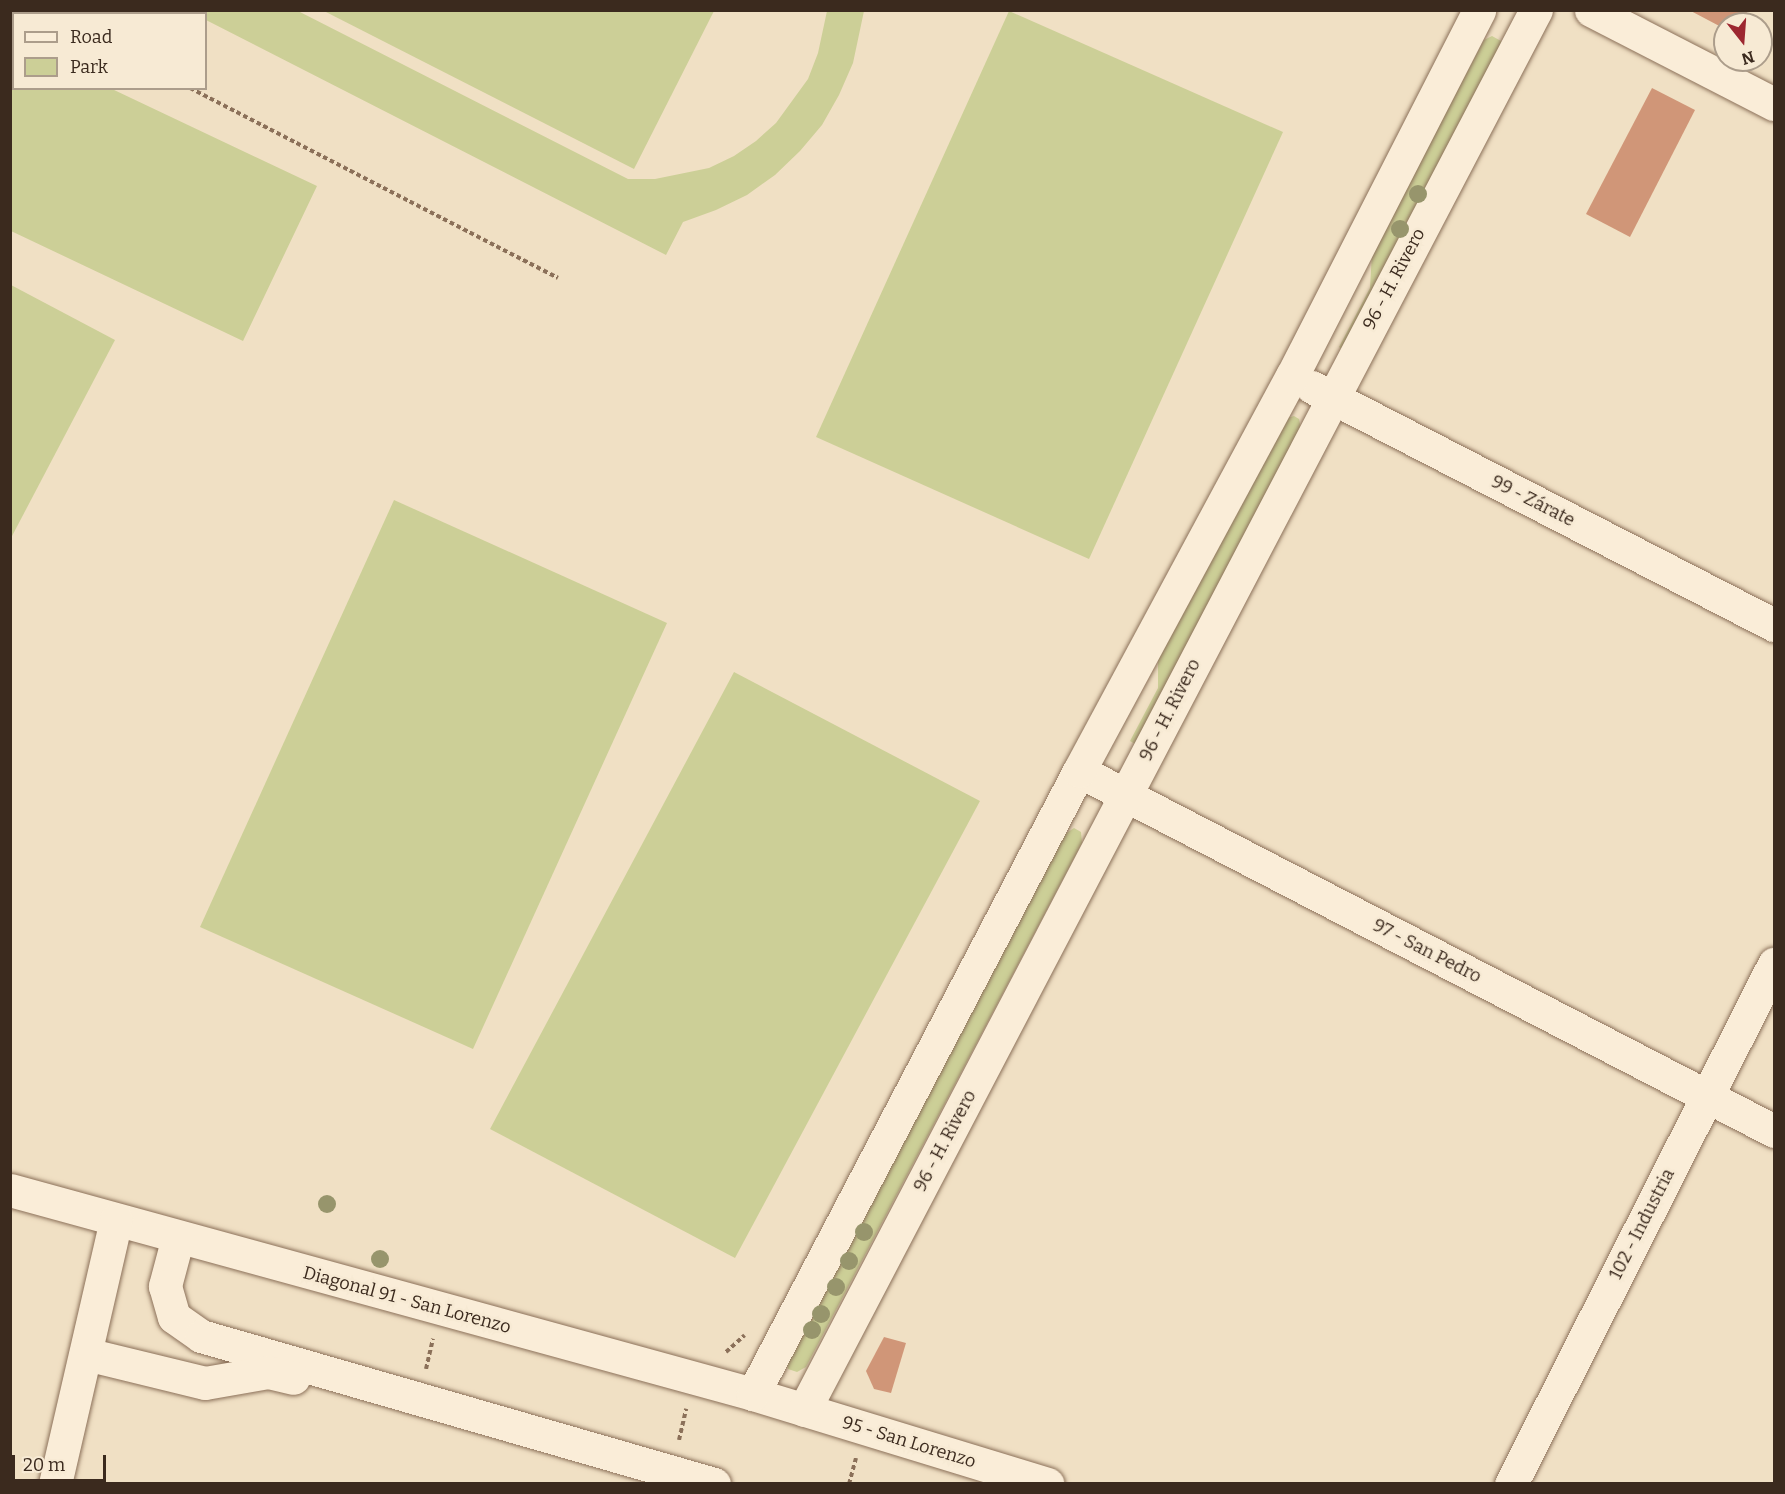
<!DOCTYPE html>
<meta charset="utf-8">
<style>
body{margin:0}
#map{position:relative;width:1785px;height:1494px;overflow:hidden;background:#f0e0c4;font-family:Bitter,serif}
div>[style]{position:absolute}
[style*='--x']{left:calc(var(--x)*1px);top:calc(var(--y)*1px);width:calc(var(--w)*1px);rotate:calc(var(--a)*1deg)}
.green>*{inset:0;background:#cccf97}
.building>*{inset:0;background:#d09678}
.path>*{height:4px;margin-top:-2px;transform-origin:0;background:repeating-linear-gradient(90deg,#8b7059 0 4.5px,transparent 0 7.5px)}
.roads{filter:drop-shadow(0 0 2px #8b7059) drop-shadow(0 0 2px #8b7059)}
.minor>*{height:33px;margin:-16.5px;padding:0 16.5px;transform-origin:16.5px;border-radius:16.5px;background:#faedd8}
.trees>*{width:18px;height:18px;margin:-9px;border-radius:50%;background:#97956c}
span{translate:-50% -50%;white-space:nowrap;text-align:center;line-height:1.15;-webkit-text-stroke:5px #f7ead4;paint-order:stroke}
.street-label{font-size:18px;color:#3b2a1e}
.frame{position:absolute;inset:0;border:12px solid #3b2a1e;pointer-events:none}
.legend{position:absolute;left:12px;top:12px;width:195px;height:78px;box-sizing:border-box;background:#f7ead4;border:2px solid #ac9d8b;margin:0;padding:8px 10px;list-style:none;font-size:18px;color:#3b2a1e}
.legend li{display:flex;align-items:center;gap:12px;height:30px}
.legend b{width:30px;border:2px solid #ac9d8b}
.north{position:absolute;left:1713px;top:12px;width:60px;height:60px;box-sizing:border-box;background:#f7ead4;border:2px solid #ac9d8b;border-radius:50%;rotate:163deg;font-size:16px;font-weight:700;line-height:24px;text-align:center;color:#3b2a1e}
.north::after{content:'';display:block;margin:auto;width:21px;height:27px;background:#9d2730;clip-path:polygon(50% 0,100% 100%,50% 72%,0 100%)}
.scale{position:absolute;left:12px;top:1455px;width:94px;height:27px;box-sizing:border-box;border:3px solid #3b2a1e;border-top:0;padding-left:8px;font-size:18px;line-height:21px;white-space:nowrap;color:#3b2a1e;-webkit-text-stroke:4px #f7ead4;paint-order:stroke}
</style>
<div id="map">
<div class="green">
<i style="clip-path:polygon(186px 11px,298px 11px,628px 179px,655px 179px,709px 168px,734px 156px,756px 141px,776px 123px,808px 79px,818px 53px,827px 11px,864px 11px,853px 63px,839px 95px,822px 125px,800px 151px,775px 175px,747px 195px,716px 210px,683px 222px,666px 255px,206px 20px,206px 14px)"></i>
<i style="clip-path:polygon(324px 11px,714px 11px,634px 169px)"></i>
<i style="clip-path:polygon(1009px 11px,1283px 132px,1089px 559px,816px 437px)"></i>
<i style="clip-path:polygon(1492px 36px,1501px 41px,1502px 49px,1343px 350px,1339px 347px,1370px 288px,1372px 253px,1484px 40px)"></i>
<i style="clip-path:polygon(11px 40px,13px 42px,14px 88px,112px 89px,317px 186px,243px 341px,11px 231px)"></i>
<i style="clip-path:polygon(11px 285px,115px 340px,11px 538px)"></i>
<i style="clip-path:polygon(1294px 416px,1299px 419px,1301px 429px,1135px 744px,1130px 741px,1158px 688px,1158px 658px,1284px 419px)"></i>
<i style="clip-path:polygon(394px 500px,667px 623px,473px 1049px,200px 927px)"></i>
<i style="clip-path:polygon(734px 672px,980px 801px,735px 1258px,490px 1129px)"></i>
<i style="clip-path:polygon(1074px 828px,1081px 832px,1082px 843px,806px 1367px,797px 1372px,788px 1369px,786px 1361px,1065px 834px)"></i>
</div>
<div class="building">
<i style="clip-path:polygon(1689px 10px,1748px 10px,1741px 24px,1725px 24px,1725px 29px)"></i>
<i style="clip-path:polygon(1652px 88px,1695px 110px,1630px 237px,1586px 214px)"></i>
<i style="clip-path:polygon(884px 1337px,906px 1343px,891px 1393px,874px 1389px,866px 1371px)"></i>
</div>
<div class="path">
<i style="--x:73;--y:10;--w:5;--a:53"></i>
<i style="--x:190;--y:88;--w:414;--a:27.3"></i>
<i style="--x:726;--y:1352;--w:25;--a:-42"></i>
<i style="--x:426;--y:1369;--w:31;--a:-77"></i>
<i style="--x:679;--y:1440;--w:32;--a:-77"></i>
<i style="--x:849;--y:1484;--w:27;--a:-75"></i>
</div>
<div class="roads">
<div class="minor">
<i style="--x:1591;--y:10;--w:206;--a:27.2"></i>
<i style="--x:1312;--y:387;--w:520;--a:27.26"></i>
<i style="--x:1079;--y:771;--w:783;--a:27.38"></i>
<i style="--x:10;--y:1190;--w:770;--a:15.35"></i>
<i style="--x:753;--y:1394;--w:308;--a:17"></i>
<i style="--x:178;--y:1237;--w:51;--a:104.9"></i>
<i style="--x:165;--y:1286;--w:32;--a:74"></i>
<i style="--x:174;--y:1317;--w:33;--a:35"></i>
<i style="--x:201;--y:1336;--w:534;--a:16.09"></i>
<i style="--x:86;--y:1354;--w:122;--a:13.7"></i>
<i style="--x:205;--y:1383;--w:64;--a:-9.9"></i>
<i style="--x:268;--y:1372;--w:26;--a:13"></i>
<i style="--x:753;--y:1394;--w:703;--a:-62.38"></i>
<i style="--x:1079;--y:771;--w:449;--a:-61.7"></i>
<i style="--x:1292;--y:376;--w:411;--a:-62.9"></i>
<i style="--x:804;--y:1410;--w:1580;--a:-62.4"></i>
<i style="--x:55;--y:1484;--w:271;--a:-77"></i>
<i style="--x:1511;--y:1484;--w:583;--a:-63.17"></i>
</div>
</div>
<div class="trees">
<i style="left:1418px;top:194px"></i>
<i style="left:1400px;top:229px"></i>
<i style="left:327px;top:1204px"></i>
<i style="left:864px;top:1232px"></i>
<i style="left:380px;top:1259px"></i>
<i style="left:849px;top:1261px"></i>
<i style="left:836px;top:1287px"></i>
<i style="left:821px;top:1314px"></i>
<i style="left:812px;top:1330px"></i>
</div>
<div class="street-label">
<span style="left:1394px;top:279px;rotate:-62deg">96 - H. Rivero</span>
<span style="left:1533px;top:501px;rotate:27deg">99 - Zárate</span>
<span style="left:1170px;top:710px;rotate:-63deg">96 - H. Rivero</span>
<span style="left:1427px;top:951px;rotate:27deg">97 - San Pedro</span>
<span style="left:945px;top:1141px;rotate:-62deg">96 - H. Rivero</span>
<span style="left:1642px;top:1224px;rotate:-63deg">102 - Industria</span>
<span style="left:407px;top:1300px;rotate:15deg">Diagonal 91 - San Lorenzo</span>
<span style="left:909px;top:1442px;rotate:17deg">95 - San Lorenzo</span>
</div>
<div class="frame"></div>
<ul class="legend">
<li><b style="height:8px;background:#faedd8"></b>Road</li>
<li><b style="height:16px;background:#cccf97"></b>Park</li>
</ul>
<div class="north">N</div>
<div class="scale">20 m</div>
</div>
